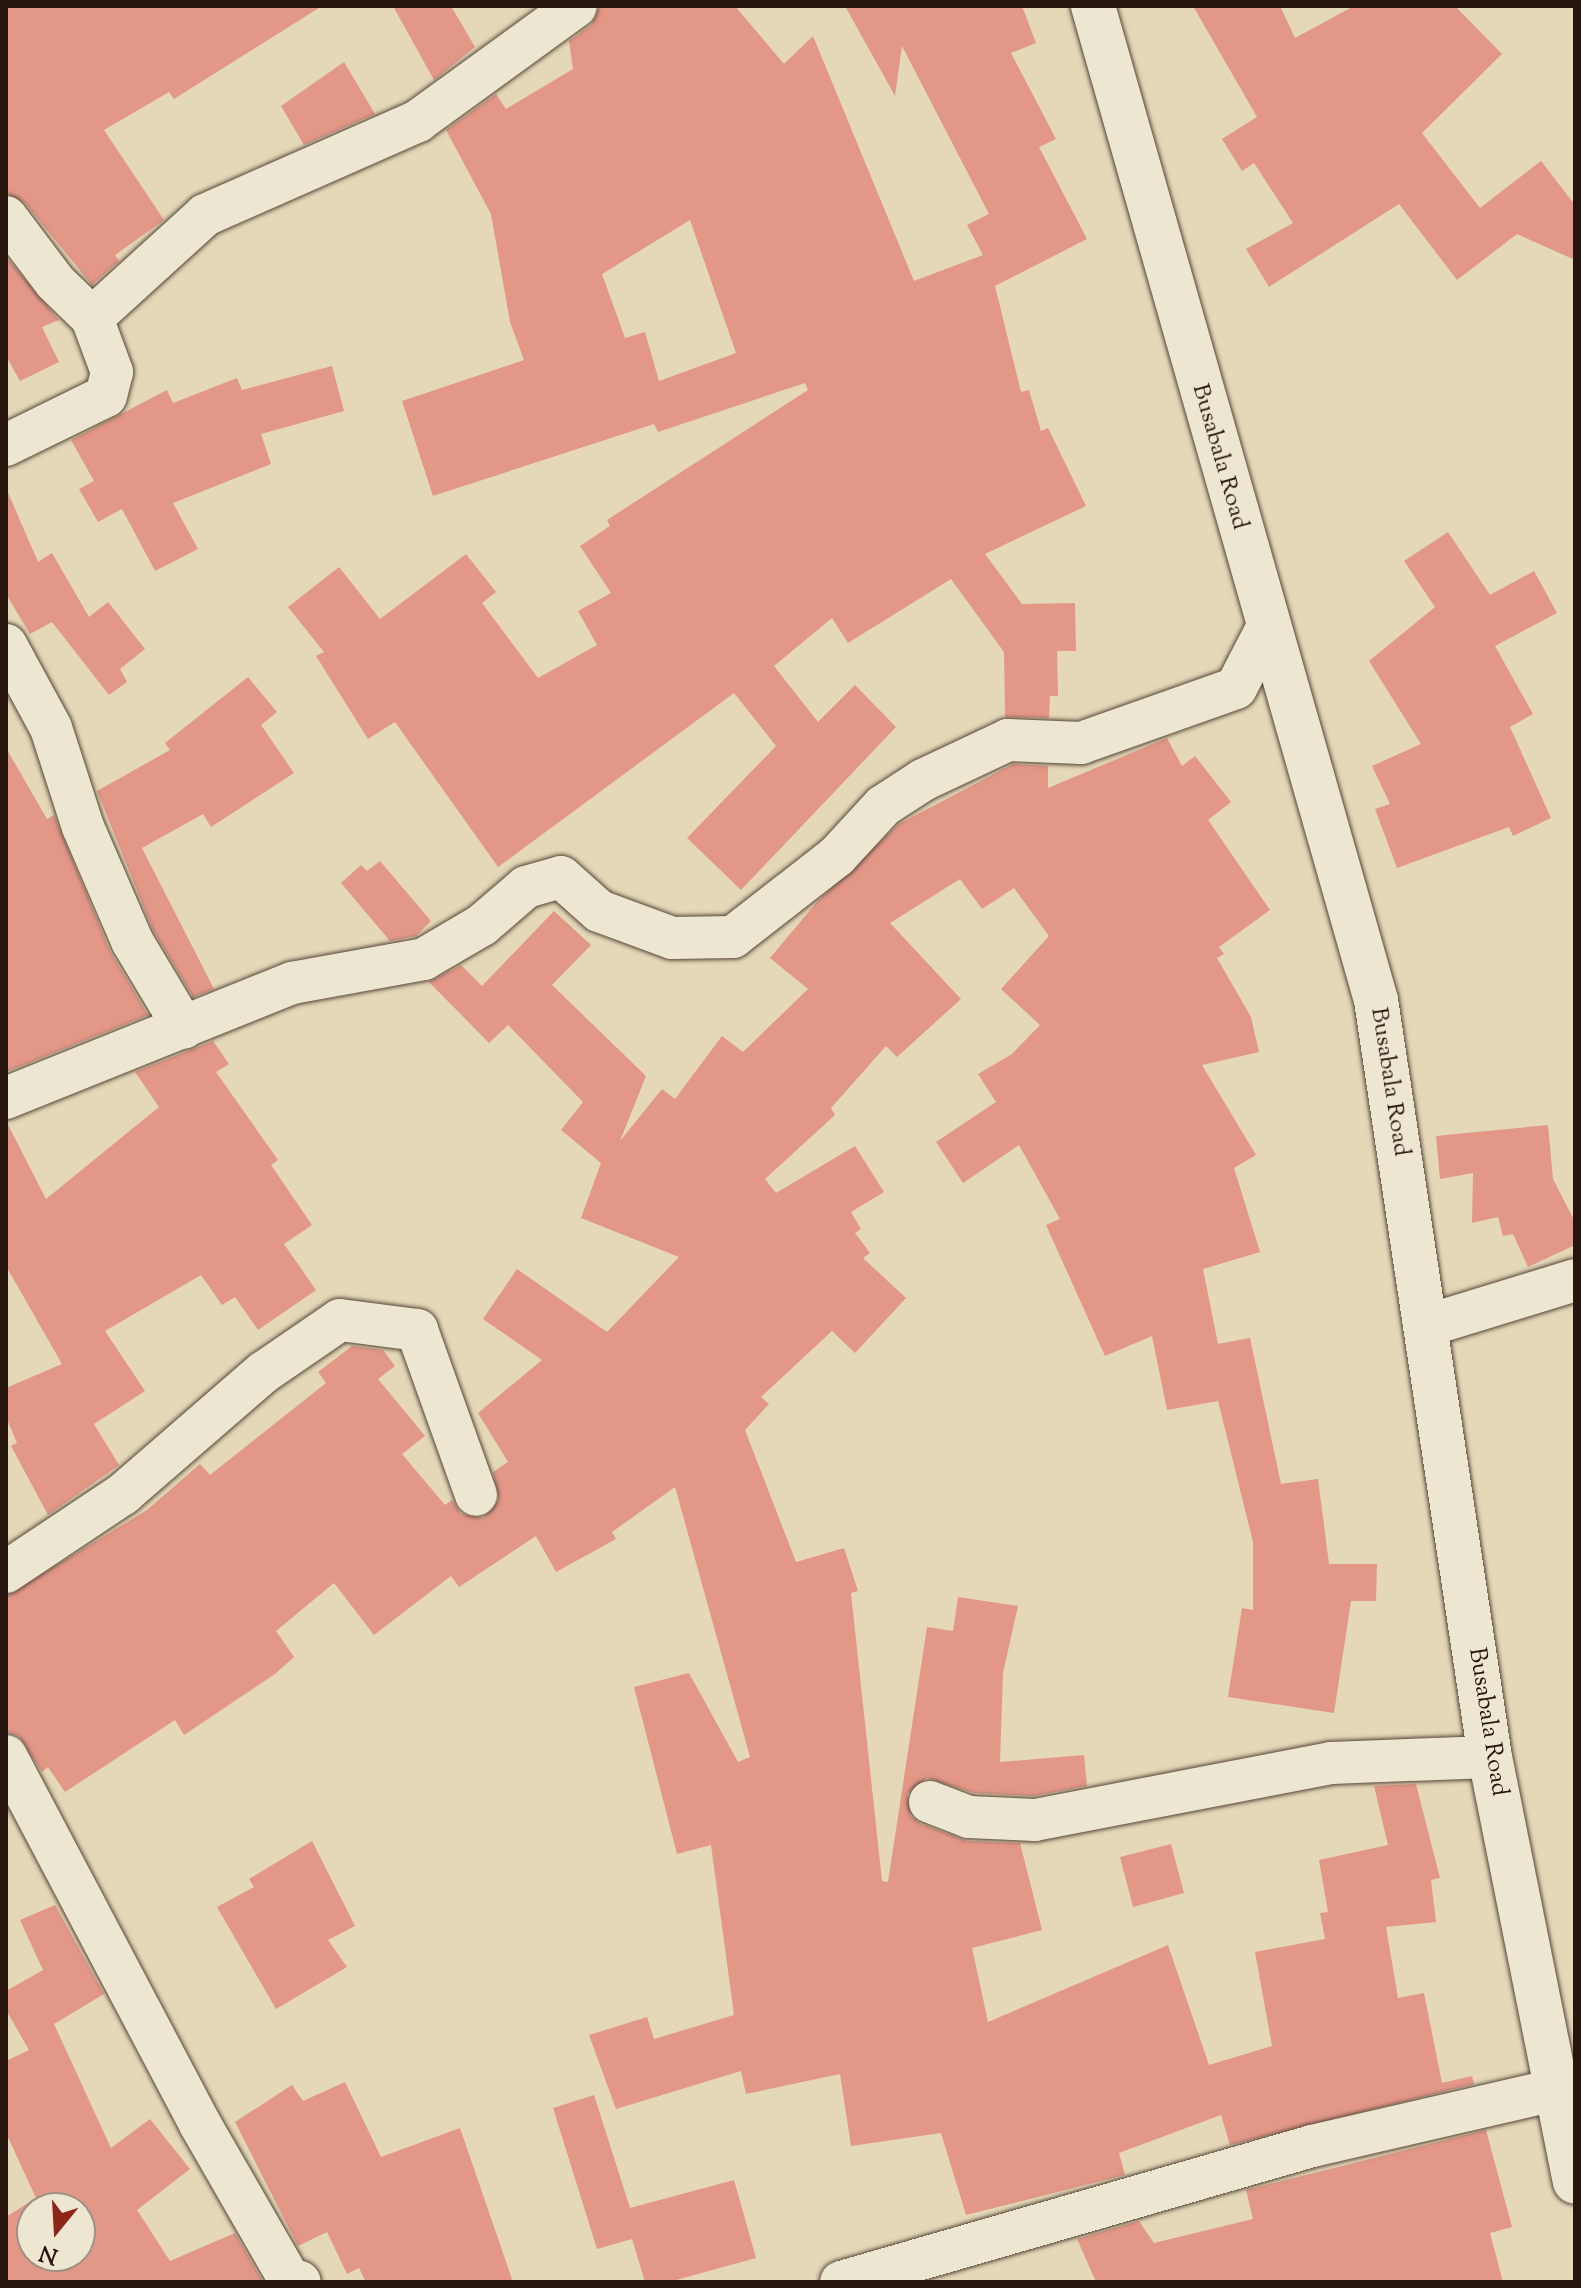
<!DOCTYPE html>
<style>
body{margin:0}
#map{position:relative;width:1581px;height:2288px;overflow:hidden;background:#e4d8b8;font-family:"Sorts Mill Goudy",serif}
div>[style]{position:absolute}
[style*='--x']{left:calc(var(--x)*1px);top:calc(var(--y)*1px);width:calc(var(--w)*1px);rotate:calc(var(--a)*1deg)}
.building>*{inset:0;background:#e39787}
.roads{filter:drop-shadow(0 0 2px #564538) drop-shadow(0 0 2px #564538)}
.street>*{height:42px;margin:-21px;padding:0 21px;transform-origin:21px;border-radius:21px;background:#ede6d1}
.secondary>*{height:44px;margin:-22px;padding:0 22px;transform-origin:22px;border-radius:22px;background:#ede6d1}
span{translate:-50% -50%;white-space:nowrap;text-align:center;line-height:1.15;-webkit-text-stroke:8px #ede6d1;paint-order:stroke}
.street-label{font-size:24px;color:#26140d}
.frame{position:absolute;inset:0;border:8px solid #26140d;pointer-events:none}
.north{position:absolute;left:16px;top:2192px;width:80px;height:80px;box-sizing:border-box;background:#ede6d1;border:2px solid #9d9283;border-radius:50%;rotate:198deg;font-size:22px;font-weight:700;line-height:32px;text-align:center;color:#26140d}
.north::after{content:'';display:block;margin:auto;width:28px;height:36px;background:#8f2418;clip-path:polygon(50% 0,100% 100%,50% 72%,0 100%)}
</style>
<div id="map">
<div class="building">
<i style="clip-path:polygon(6px 6px,322px 6px,174px 99px,169px 92px,104px 130px,164px 220px,115px 255px,119px 261px,92px 285px,25px 203px,6px 193px)"></i>
<i style="clip-path:polygon(393px 6px,451px 6px,475px 47px,434px 80px)"></i>
<i style="clip-path:polygon(evenodd,600px 6px,735px 6px,784px 64px,813px 36px,914px 281px,983px 255px,967px 225px,989px 214px,902px 46px,895px 96px,845px 6px,1022px 6px,1036px 43px,1011px 53px,1056px 139px,1039px 147px,1087px 239px,995px 286px,1021px 392px,1029px 390px,1041px 431px,1048px 428px,1086px 506px,985px 554px,1022px 604px,1075px 603px,1076px 651px,1057px 651px,1058px 696px,1050px 696px,1049px 718px,1005px 717px,1004px 652px,951px 579px,848px 643px,832px 618px,774px 666px,818px 722px,855px 685px,896px 727px,741px 890px,687px 838px,776px 746px,734px 693px,498px 867px,395px 722px,368px 739px,316px 656px,324px 652px,288px 607px,339px 567px,380px 619px,466px 554px,496px 592px,482px 603px,538px 678px,597px 645px,578px 611px,611px 593px,580px 546px,610px 526px,607px 520px,808px 390px,805px 383px,658px 432px,654px 424px,433px 496px,402px 401px,524px 360px,510px 322px,491px 214px,446px 130px,496px 94px,506px 109px,573px 69px,569px 41px,591px 25px,600px 6px,690px 220px,736px 353px,659px 381px,645px 332px,625px 338px,602px 274px,690px 220px)"></i>
<i style="clip-path:polygon(1193px 6px,1280px 6px,1295px 38px,1354px 6px,1455px 6px,1502px 54px,1422px 133px,1480px 208px,1541px 161px,1575px 205px,1575px 260px,1517px 234px,1457px 280px,1399px 204px,1269px 287px,1246px 249px,1293px 223px,1254px 163px,1242px 171px,1222px 139px,1257px 117px)"></i>
<i style="clip-path:polygon(344px 62px,375px 114px,304px 145px,281px 106px)"></i>
<i style="clip-path:polygon(6px 257px,59px 320px,42px 327px,59px 362px,20px 381px,6px 356px)"></i>
<i style="clip-path:polygon(332px 366px,344px 411px,261px 434px,271px 464px,173px 503px,198px 549px,155px 571px,122px 509px,98px 522px,79px 489px,94px 481px,71px 440px,167px 390px,173px 403px,237px 378px,242px 390px)"></i>
<i style="clip-path:polygon(6px 488px,38px 562px,52px 553px,89px 617px,108px 602px,145px 649px,120px 669px,127px 682px,109px 695px,52px 622px,30px 634px,6px 594px)"></i>
<i style="clip-path:polygon(1448px 532px,1490px 595px,1534px 571px,1557px 613px,1495px 646px,1533px 714px,1510px 727px,1551px 818px,1513px 836px,1509px 827px,1397px 868px,1375px 809px,1390px 804px,1372px 766px,1421px 744px,1369px 661px,1435px 607px,1404px 561px)"></i>
<i style="clip-path:polygon(248px 677px,277px 712px,261px 725px,294px 773px,211px 827px,203px 814px,142px 848px,214px 989px,193px 997px,153px 930px,97px 791px,170px 750px,165px 743px)"></i>
<i style="clip-path:polygon(1167px 738px,1182px 766px,1195px 756px,1231px 802px,1208px 820px,1270px 910px,1219px 947px,1224px 954px,1217px 958px,1251px 1017px,1259px 1052px,1202px 1065px,1256px 1155px,1234px 1168px,1260px 1252px,1203px 1269px,1218px 1344px,1250px 1338px,1281px 1484px,1318px 1479px,1329px 1564px,1377px 1564px,1376px 1601px,1351px 1601px,1334px 1713px,1228px 1697px,1242px 1608px,1253px 1610px,1253px 1542px,1218px 1401px,1167px 1410px,1152px 1336px,1105px 1356px,1046px 1225px,1060px 1219px,1019px 1145px,963px 1183px,936px 1142px,996px 1102px,978px 1074px,1012px 1054px,1040px 1025px,1001px 989px,1049px 936px,1014px 888px,982px 909px,960px 879px,890px 923px,961px 999px,897px 1057px,886px 1046px,831px 1108px,835px 1115px,765px 1179px,776px 1193px,855px 1146px,884px 1192px,851px 1212px,861px 1229px,855px 1233px,870px 1253px,863px 1258px,906px 1298px,855px 1353px,832px 1331px,761px 1397px,769px 1404px,745px 1430px,796px 1562px,844px 1548px,858px 1591px,851px 1593px,882px 1881px,888px 1882px,927px 1627px,953px 1631px,958px 1597px,1018px 1606px,1003px 1673px,1000px 1762px,1084px 1755px,1087px 1786px,1033px 1796px,974px 1793px,927px 1778px,907px 1794px,911px 1816px,921px 1824px,967px 1841px,1020px 1843px,1042px 1930px,972px 1948px,988px 2022px,1168px 1945px,1209px 2065px,1272px 2046px,1255px 1952px,1325px 1939px,1320px 1913px,1328px 1912px,1319px 1860px,1388px 1845px,1374px 1786px,1416px 1784px,1440px 1878px,1431px 1880px,1436px 1922px,1386px 1927px,1398px 1998px,1424px 1993px,1442px 2083px,1472px 2076px,1474px 2084px,1230px 2145px,1221px 2115px,1119px 2153px,1125px 2175px,966px 2215px,941px 2133px,851px 2146px,840px 2074px,746px 2094px,741px 2071px,616px 2109px,589px 2035px,647px 2017px,654px 2039px,734px 2015px,711px 1845px,677px 1854px,634px 1687px,689px 1673px,738px 1762px,750px 1757px,675px 1487px,612px 1532px,616px 1539px,556px 1572px,536px 1536px,459px 1587px,451px 1576px,374px 1635px,334px 1583px,276px 1631px,294px 1657px,275px 1674px,184px 1735px,175px 1720px,65px 1792px,48px 1767px,42px 1772px,19px 1736px,6px 1732px,6px 1596px,147px 1510px,200px 1464px,210px 1475px,326px 1383px,318px 1372px,352px 1346px,383px 1350px,395px 1366px,378px 1379px,425px 1436px,402px 1454px,445px 1505px,452px 1500px,461px 1514px,483px 1518px,499px 1500px,493px 1472px,508px 1462px,478px 1413px,542px 1360px,483px 1319px,517px 1269px,607px 1332px,679px 1257px,581px 1218px,601px 1163px,561px 1130px,583px 1102px,508px 1025px,489px 1043px,429px 982px,461px 965px,482px 986px,554px 911px,591px 945px,552px 985px,646px 1076px,620px 1141px,662px 1089px,675px 1099px,722px 1036px,743px 1052px,808px 989px,770px 958px,816px 903px,899px 824px,1013px 764px,1048px 766px,1048px 788px)"></i>
<i style="clip-path:polygon(6px 748px,47px 819px,54px 815px,110px 951px,148px 1015px,6px 1072px)"></i>
<i style="clip-path:polygon(380px 861px,431px 921px,416px 936px,390px 941px,341px 883px,361px 865px,367px 871px)"></i>
<i style="clip-path:polygon(213px 1041px,229px 1064px,216px 1072px,278px 1160px,271px 1165px,312px 1225px,284px 1244px,316px 1290px,258px 1330px,235px 1297px,222px 1305px,201px 1275px,105px 1331px,145px 1391px,94px 1424px,119px 1465px,48px 1515px,11px 1446px,17px 1443px,6px 1417px,6px 1388px,62px 1364px,6px 1266px,6px 1121px,46px 1199px,159px 1107px,135px 1072px)"></i>
<i style="clip-path:polygon(1548px 1125px,1553px 1179px,1575px 1222px,1575px 1245px,1528px 1267px,1513px 1234px,1503px 1236px,1498px 1217px,1472px 1223px,1473px 1173px,1440px 1179px,1436px 1136px)"></i>
<i style="clip-path:polygon(312px 1841px,355px 1926px,328px 1940px,347px 1967px,276px 2009px,217px 1907px,254px 1887px,249px 1879px)"></i>
<i style="clip-path:polygon(1171px 1844px,1184px 1893px,1133px 1907px,1120px 1857px)"></i>
<i style="clip-path:polygon(evenodd,55px 1905px,104px 1994px,54px 2024px,111px 2148px,150px 2119px,190px 2169px,137px 2210px,170px 2261px,235px 2233px,263px 2282px,6px 2282px,6px 2217px,36px 2198px,6px 2133px,6px 2061px,29px 2050px,6px 2010px,6px 1991px,43px 1970px,20px 1920px,55px 1905px,32px 2208px,80px 2208px,80px 2256px,32px 2256px,32px 2208px)"></i>
<i style="clip-path:polygon(345px 2082px,381px 2157px,460px 2128px,513px 2282px,366px 2282px,359px 2268px,347px 2274px,327px 2232px,298px 2246px,235px 2122px,292px 2085px,303px 2101px)"></i>
<i style="clip-path:polygon(594px 2095px,630px 2208px,734px 2180px,756px 2258px,669px 2282px,645px 2282px,632px 2239px,597px 2249px,553px 2108px)"></i>
<i style="clip-path:polygon(1486px 2130px,1512px 2227px,1490px 2233px,1503px 2282px,1096px 2282px,1077px 2239px,1139px 2221px,1154px 2243px,1253px 2219px,1246px 2190px)"></i>
</div>
<div class="roads">
<div class="street">
<i style="--x:6;--y:217;--w:81;--a:53"></i>
<i style="--x:55;--y:282;--w:52;--a:44.2"></i>
<i style="--x:6;--y:445;--w:111;--a:-26.1"></i>
<i style="--x:106;--y:396;--w:25;--a:-76"></i>
<i style="--x:112;--y:372;--w:58;--a:-110.3"></i>
<i style="--x:92;--y:318;--w:153;--a:-42.3"></i>
<i style="--x:205;--y:215;--w:233;--a:-23.8"></i>
<i style="--x:418;--y:121;--w:195;--a:-36"></i>
<i style="--x:6;--y:645;--w:94;--a:61.5"></i>
<i style="--x:51;--y:728;--w:104;--a:72.1"></i>
<i style="--x:83;--y:827;--w:124;--a:66.7"></i>
<i style="--x:132;--y:941;--w:101;--a:59.1"></i>
<i style="--x:6;--y:1098;--w:308;--a:-21.9"></i>
<i style="--x:292;--y:983;--w:134;--a:-10.3"></i>
<i style="--x:424;--y:959;--w:67;--a:-30.4"></i>
<i style="--x:482;--y:925;--w:58;--a:-40.8"></i>
<i style="--x:526;--y:887;--w:36;--a:-16"></i>
<i style="--x:561;--y:877;--w:51;--a:41.8"></i>
<i style="--x:599;--y:911;--w:78;--a:20.3"></i>
<i style="--x:672;--y:938;--w:61;--a:-0.9"></i>
<i style="--x:733;--y:937;--w:132;--a:-37.9"></i>
<i style="--x:837;--y:856;--w:68;--a:-47.4"></i>
<i style="--x:883;--y:806;--w:48;--a:-33"></i>
<i style="--x:923;--y:780;--w:94;--a:-25.2"></i>
<i style="--x:1008;--y:740;--w:73;--a:2.4"></i>
<i style="--x:1081;--y:743;--w:164;--a:-19.5"></i>
<i style="--x:1236;--y:688;--w:72;--a:-62.7"></i>
<i style="--x:1429;--y:1325;--w:153;--a:-17.1"></i>
<i style="--x:6;--y:1572;--w:141;--a:-33.7"></i>
<i style="--x:123;--y:1494;--w:186;--a:-40.9"></i>
<i style="--x:264;--y:1372;--w:92;--a:-34.4"></i>
<i style="--x:340;--y:1320;--w:78;--a:7.4"></i>
<i style="--x:417;--y:1330;--w:175;--a:70.3"></i>
<i style="--x:6;--y:1756;--w:416;--a:62.2"></i>
<i style="--x:200;--y:2124;--w:179;--a:60.1"></i>
<i style="--x:289;--y:2279;--w:11;--a:15"></i>
<i style="--x:930;--y:1802;--w:42;--a:21"></i>
<i style="--x:969;--y:1817;--w:66;--a:2.6"></i>
<i style="--x:1035;--y:1820;--w:301;--a:-10.9"></i>
<i style="--x:1331;--y:1763;--w:159;--a:-2.2"></i>
<i style="--x:841;--y:2282;--w:490;--a:-16.1"></i>
<i style="--x:1312;--y:2146;--w:249;--a:-13"></i>
</div>
<div class="secondary">
<i style="--x:1093;--y:6;--w:1034;--a:74.11"></i>
<i style="--x:1376;--y:1000;--w:766;--a:81.44"></i>
<i style="--x:1490;--y:1757;--w:433;--a:78.7"></i>
</div>
</div>
<div class="street-label">
<span style="left:1219px;top:457px;rotate:74deg">Busabala Road</span>
<span style="left:1389px;top:1082px;rotate:81deg">Busabala Road</span>
<span style="left:1487px;top:1722px;rotate:81deg">Busabala Road</span>
</div>
<div class="frame"></div>
<div class="north">N</div>
</div>
